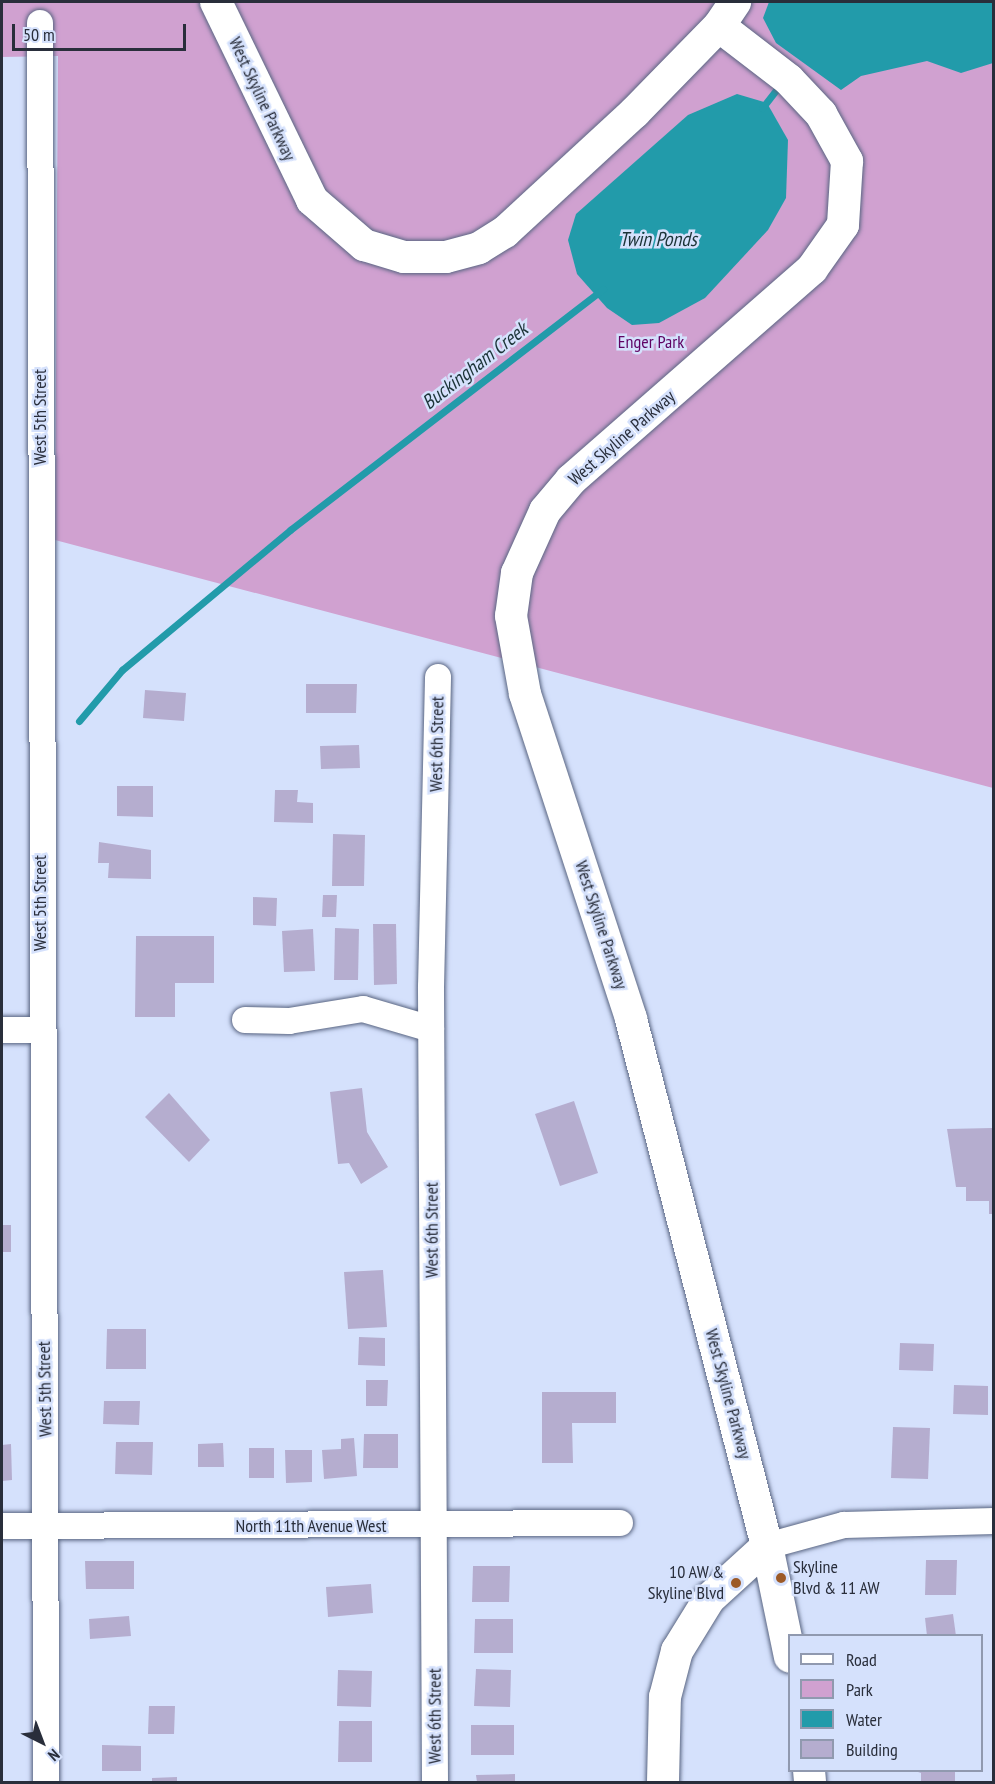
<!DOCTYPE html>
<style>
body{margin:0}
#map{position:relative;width:995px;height:1784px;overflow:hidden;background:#d5e1fc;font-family:"PT Sans Narrow",sans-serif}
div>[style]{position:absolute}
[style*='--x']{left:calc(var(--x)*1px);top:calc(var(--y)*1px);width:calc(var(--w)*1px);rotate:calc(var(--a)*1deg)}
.green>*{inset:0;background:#d0a1d0}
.water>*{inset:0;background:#229baa}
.stream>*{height:7px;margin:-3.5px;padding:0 3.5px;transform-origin:3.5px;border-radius:3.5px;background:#229baa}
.building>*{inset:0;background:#b5adcf}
.roads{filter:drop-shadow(0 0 2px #596582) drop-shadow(0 0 2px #596582)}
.minor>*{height:26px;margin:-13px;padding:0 13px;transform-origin:13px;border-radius:13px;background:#fff}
.tertiary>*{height:32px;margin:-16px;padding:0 16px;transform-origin:16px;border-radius:16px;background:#fff}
.dots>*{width:16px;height:16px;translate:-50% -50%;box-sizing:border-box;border:3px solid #d5e1fc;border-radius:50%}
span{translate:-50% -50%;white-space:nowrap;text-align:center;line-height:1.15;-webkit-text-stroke:5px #d5e1fc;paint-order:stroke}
.street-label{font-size:18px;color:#292e3b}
.park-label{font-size:18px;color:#5f0363}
.poi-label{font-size:18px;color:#292e3b}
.left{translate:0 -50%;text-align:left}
.right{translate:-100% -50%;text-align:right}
.water-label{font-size:20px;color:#1c3438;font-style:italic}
.frame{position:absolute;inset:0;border:3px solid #292e3b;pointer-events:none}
.legend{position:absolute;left:788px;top:1634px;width:195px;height:138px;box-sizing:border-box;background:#d5e1fc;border:2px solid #9099af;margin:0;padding:8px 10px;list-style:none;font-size:18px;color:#292e3b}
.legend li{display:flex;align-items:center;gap:12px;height:30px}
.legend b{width:30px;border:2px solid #9099af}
.north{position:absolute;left:12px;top:1712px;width:60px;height:60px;-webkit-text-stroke:4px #d5e1fc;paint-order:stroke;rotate:138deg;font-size:16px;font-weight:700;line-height:24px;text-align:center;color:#292e3b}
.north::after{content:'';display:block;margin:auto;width:21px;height:27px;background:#292e3b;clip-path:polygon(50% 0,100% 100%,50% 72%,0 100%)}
.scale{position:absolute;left:12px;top:24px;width:174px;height:27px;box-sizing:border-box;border:3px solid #292e3b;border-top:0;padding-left:8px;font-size:18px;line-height:21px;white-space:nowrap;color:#292e3b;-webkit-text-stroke:4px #d5e1fc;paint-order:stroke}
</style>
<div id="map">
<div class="green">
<i style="clip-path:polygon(2px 2px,993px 2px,993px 788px,55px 540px,58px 56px,2px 57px)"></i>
</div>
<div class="water">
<i style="clip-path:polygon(769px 2px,993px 2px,993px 63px,961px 73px,927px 61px,861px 76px,841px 90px,776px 43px,763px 18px)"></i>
<i style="clip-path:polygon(737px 94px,767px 103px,788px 140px,786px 198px,768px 230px,705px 298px,659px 323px,632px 325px,607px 308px,577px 274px,568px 240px,576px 214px,688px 115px)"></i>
</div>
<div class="stream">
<i style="--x:762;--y:108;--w:31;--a:-52"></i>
<i style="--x:79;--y:721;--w:67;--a:-49.9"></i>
<i style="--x:122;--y:670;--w:219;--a:-39.8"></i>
<i style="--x:290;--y:530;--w:395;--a:-37.6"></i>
</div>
<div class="building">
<i style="clip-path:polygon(306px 684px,357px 684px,356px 713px,306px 713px)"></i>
<i style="clip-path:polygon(145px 690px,186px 693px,184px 721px,143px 718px)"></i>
<i style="clip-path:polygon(359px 745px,360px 768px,321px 769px,320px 746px)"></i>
<i style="clip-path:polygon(117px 786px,153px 786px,153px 817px,117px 816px)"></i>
<i style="clip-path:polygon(275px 790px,298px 790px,297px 802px,313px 803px,313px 823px,274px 822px)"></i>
<i style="clip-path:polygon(333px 834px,365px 835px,364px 886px,332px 886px)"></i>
<i style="clip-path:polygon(99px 842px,151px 850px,151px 879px,108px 878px,109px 863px,98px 863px)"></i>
<i style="clip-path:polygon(323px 895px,337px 895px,336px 917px,322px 917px)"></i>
<i style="clip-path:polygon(253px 897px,277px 898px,276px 926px,253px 925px)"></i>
<i style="clip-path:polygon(373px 924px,396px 924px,397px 984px,374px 985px)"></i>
<i style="clip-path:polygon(335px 928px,359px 929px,358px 980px,334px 980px)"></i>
<i style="clip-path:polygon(313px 929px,315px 971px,284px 972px,282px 931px)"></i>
<i style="clip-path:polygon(136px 936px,214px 936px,214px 983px,175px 983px,175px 1017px,135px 1017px)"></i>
<i style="clip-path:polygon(362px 1088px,367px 1132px,388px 1167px,361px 1184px,349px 1163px,338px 1164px,330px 1092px)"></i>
<i style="clip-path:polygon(169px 1093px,210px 1140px,189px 1162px,145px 1117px)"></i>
<i style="clip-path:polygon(574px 1101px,598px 1173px,560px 1186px,535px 1114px)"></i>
<i style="clip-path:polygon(992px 1128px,994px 1214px,989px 1214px,989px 1201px,966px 1201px,966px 1187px,956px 1187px,947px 1129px)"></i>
<i style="clip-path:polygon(2px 1225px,11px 1225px,11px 1252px,2px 1252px)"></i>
<i style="clip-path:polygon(383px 1270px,387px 1327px,348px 1329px,344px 1272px)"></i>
<i style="clip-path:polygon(107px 1329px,146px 1329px,146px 1369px,106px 1369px)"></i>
<i style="clip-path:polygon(359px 1337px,385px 1338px,385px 1366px,358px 1365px)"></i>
<i style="clip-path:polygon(900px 1343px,934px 1344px,933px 1371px,899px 1370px)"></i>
<i style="clip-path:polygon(366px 1380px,388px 1380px,387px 1406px,366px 1406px)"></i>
<i style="clip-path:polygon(954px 1385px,988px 1386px,988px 1415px,953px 1414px)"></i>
<i style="clip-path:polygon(542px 1392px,616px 1392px,616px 1423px,572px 1423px,573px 1463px,542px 1463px)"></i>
<i style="clip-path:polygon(104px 1401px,140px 1401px,139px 1425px,103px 1424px)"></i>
<i style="clip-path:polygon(893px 1427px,930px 1428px,928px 1479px,891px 1478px)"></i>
<i style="clip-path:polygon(364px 1434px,398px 1434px,398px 1468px,363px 1468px)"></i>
<i style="clip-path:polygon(354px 1438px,357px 1476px,324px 1479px,322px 1450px,341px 1449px,341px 1439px)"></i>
<i style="clip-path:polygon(116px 1442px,153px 1442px,152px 1475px,115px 1474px)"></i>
<i style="clip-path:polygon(223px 1443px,224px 1467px,198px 1467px,198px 1444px)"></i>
<i style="clip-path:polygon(11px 1444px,12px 1480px,2px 1481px,2px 1445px)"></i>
<i style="clip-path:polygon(249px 1448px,274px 1448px,274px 1478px,249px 1478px)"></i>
<i style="clip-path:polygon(285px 1450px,312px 1450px,312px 1482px,286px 1483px)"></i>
<i style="clip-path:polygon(926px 1560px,957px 1560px,956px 1595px,925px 1595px)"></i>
<i style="clip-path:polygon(85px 1561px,134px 1561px,134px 1589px,86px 1589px)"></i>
<i style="clip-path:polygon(473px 1566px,510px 1566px,509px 1602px,472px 1602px)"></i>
<i style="clip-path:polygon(371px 1584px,373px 1613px,328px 1617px,326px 1587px)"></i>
<i style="clip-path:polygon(953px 1614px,956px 1636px,927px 1636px,925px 1618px)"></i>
<i style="clip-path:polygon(129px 1616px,131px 1636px,90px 1639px,89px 1619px)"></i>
<i style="clip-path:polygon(475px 1619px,513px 1619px,513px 1653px,474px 1653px)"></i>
<i style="clip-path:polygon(476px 1669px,511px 1670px,510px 1707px,474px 1706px)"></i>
<i style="clip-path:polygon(338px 1670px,372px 1671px,371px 1707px,337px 1706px)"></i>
<i style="clip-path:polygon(149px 1706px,175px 1706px,174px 1734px,148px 1734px)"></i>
<i style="clip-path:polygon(339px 1721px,372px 1721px,372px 1762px,338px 1762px)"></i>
<i style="clip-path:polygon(471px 1725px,514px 1725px,514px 1755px,471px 1755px)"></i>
<i style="clip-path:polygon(102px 1745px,141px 1746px,141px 1771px,102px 1771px)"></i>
<i style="clip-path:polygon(912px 1770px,955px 1770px,955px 1782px,921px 1782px,921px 1773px)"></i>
<i style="clip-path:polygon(515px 1774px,515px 1782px,477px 1782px,476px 1775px)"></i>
<i style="clip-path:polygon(177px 1777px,177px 1782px,152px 1782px,152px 1778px)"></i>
</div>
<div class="roads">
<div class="minor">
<i style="--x:40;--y:23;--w:1759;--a:89.8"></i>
<i style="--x:245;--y:1020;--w:44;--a:1.3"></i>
<i style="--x:289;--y:1021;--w:75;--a:-9.2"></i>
<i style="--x:363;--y:1009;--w:71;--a:16.4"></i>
<i style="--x:2;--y:1030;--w:39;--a:0"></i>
<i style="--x:2;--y:1526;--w:618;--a:-0.28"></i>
<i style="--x:767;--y:1546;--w:80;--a:-15.3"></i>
<i style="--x:844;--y:1525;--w:150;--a:-1.5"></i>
<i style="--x:435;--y:1782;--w:795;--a:-90.29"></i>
<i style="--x:431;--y:987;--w:310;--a:-88.7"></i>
</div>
<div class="tertiary">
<i style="--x:216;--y:2;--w:220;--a:64.1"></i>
<i style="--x:312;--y:200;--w:69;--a:40.9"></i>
<i style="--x:364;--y:245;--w:42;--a:16.7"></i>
<i style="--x:404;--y:257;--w:42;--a:0"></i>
<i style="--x:446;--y:257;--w:34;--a:-15"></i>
<i style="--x:479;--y:248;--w:31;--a:-32"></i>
<i style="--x:505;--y:232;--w:176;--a:-42.7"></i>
<i style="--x:634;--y:113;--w:122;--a:-45.7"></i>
<i style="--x:719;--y:26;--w:29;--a:-56"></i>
<i style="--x:719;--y:26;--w:88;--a:37.6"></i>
<i style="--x:789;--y:80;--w:47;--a:46.7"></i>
<i style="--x:821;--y:114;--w:54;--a:61"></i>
<i style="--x:847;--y:161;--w:64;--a:93.6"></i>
<i style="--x:843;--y:225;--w:54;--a:125.2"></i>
<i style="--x:812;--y:269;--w:320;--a:138.8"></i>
<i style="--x:571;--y:480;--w:40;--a:130"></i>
<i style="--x:545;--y:511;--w:68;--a:114.3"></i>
<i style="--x:517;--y:573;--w:43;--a:97.9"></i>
<i style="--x:511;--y:616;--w:79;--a:79.8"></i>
<i style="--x:525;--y:694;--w:342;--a:71.9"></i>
<i style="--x:631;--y:1019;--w:544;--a:75.53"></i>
<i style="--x:767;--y:1546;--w:113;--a:78.3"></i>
<i style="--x:809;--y:1770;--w:12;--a:85"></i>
<i style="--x:663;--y:1782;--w:85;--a:-88.7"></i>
<i style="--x:665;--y:1697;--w:48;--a:-75.4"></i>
<i style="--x:677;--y:1651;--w:61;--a:-58.4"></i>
<i style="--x:709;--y:1599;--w:79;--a:-42.4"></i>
</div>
</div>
<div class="dots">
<i style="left:781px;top:1578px;background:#9c5a27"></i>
<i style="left:736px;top:1583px;background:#9c5a27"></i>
</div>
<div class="street-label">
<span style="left:262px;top:99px;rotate:65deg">West Skyline Parkway</span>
<span style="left:40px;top:417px;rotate:-90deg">West 5th Street</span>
<span style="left:622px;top:438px;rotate:-41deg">West Skyline Parkway</span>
<span style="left:437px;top:744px;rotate:-89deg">West 6th Street</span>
<span style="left:40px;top:903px;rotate:-90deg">West 5th Street</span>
<span style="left:601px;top:925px;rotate:72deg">West Skyline Parkway</span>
<span style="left:432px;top:1230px;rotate:-90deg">West 6th Street</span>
<span style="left:45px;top:1389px;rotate:-91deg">West 5th Street</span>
<span style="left:728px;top:1394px;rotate:75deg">West Skyline Parkway</span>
<span style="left:311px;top:1526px">North 11th Avenue West</span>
<span style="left:435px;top:1716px;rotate:-90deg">West 6th Street</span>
</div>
<div class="park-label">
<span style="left:651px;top:342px">Enger Park</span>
</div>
<div class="poi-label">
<span class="left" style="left:793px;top:1578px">Skyline<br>Blvd &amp; 11 AW</span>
<span class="right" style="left:724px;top:1583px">10 AW &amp;<br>Skyline Blvd</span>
</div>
<div class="water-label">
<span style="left:658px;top:239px">Twin Ponds</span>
<span style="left:475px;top:366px;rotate:-38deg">Buckingham Creek</span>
</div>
<div class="frame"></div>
<ul class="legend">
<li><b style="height:8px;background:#fff"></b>Road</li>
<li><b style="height:16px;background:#d0a1d0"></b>Park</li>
<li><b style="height:16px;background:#229baa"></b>Water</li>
<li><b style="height:16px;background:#b5adcf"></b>Building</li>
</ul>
<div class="north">N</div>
<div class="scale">50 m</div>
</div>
